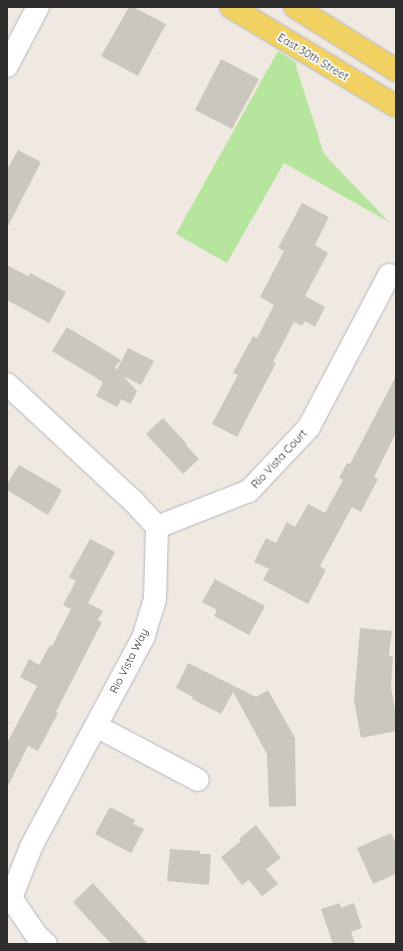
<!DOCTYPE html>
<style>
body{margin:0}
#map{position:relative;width:403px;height:951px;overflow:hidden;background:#efe9e1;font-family:Quicksand,sans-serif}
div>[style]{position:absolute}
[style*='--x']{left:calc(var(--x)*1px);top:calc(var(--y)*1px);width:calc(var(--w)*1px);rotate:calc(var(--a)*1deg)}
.green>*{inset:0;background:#b6e59e}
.building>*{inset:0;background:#cbc7bf}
.roads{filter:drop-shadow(0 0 1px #b4b7c1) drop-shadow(0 0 1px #b4b7c1)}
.minor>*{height:22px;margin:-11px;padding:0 11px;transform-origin:11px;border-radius:11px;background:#fff}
.major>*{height:22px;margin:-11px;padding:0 11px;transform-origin:11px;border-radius:11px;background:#f2d163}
span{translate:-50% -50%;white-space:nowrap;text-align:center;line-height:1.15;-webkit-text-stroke:3.5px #fff;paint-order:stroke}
.street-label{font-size:11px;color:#2e2e2e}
.frame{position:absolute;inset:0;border:8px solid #2e2e2e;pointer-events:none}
</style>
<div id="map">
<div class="green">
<i style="clip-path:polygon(278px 51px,297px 63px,296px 66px,324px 154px,389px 222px,284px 163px,227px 263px,176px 234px)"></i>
</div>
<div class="building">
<i style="clip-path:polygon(129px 7px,133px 7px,166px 24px,138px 76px,101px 56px)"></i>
<i style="clip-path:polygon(221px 59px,259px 79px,232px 129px,195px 110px)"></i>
<i style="clip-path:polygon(18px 150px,41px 162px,7px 228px,7px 170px)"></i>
<i style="clip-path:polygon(302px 203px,329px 217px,315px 245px,328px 253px,305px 296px,325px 307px,315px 327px,305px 321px,302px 326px,294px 322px,273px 362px,276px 363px,237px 437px,212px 424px,238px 375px,233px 373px,253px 336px,257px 338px,274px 305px,260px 297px,284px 251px,278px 248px)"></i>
<i style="clip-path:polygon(7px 265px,28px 276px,30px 273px,66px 292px,49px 323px,7px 300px)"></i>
<i style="clip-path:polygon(67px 327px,121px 360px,115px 367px,117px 370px,128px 348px,154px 361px,141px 385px,123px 376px,137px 391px,131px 404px,121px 399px,117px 407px,96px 396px,103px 382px,52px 351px)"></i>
<i style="clip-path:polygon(396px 376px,396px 433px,374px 477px,378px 479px,361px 512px,352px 507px,320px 566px,326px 570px,308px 604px,263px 580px,269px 569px,254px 562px,266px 538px,276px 543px,287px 522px,295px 527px,308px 504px,325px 513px,343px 480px,339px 478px,347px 463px,350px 464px)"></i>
<i style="clip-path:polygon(163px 418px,187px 444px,186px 445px,199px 459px,183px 474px,146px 434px)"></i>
<i style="clip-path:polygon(19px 465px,62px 490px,48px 515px,7px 490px,7px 484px)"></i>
<i style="clip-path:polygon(90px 539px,115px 552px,88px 603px,103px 611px,98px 620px,102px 622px,56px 712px,58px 713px,38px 751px,28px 746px,7px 788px,7px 743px,37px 686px,20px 677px,29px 659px,39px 665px,50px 645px,52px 646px,71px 609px,63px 605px,76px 581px,69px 577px)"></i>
<i style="clip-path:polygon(215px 579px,265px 606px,249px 635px,214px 616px,217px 610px,202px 602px)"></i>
<i style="clip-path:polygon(360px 628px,392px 631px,389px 656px,393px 656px,391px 687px,396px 715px,396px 731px,361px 738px,354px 700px)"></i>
<i style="clip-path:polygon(188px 663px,256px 697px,268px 690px,295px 738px,296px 806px,269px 807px,267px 754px,233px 692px,221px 714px,192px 699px,193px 697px,176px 688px)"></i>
<i style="clip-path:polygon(110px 807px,135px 820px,133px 824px,144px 829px,131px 853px,95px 834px)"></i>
<i style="clip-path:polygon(256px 825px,281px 858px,266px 869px,278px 884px,262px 896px,249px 880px,242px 885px,221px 857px,241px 841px,239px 839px)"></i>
<i style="clip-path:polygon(391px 833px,396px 844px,396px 874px,373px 884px,357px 848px)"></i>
<i style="clip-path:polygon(170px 849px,200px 851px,200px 854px,211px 854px,209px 885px,167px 881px)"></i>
<i style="clip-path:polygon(93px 883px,148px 944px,111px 944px,73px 902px)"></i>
<i style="clip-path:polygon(340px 903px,341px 908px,354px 903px,362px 928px,351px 932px,355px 944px,333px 944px,321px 909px)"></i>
</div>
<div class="roads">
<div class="minor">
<i style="--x:7;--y:66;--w:67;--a:-62.3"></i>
<i style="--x:7;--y:384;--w:175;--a:42.9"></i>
<i style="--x:135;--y:503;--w:33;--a:47"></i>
<i style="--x:157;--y:527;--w:72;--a:91.6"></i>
<i style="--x:155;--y:599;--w:39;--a:107"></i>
<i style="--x:144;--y:636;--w:239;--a:118.2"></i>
<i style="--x:31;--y:847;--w:55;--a:111.4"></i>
<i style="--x:11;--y:898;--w:46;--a:55.6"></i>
<i style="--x:37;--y:936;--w:12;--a:42"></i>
<i style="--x:157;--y:527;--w:99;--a:-21.4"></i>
<i style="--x:249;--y:491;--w:88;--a:-46.8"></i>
<i style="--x:309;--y:427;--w:172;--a:-62.2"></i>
<i style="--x:96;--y:726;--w:115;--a:27.9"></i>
</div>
<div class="major">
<i style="--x:231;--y:7;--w:192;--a:31"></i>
<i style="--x:295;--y:7;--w:119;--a:32"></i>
</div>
</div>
<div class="street-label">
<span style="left:313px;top:57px;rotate:31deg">East 30th Street</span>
<span style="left:279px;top:459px;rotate:-47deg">Rio Vista Court</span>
<span style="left:129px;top:661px;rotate:-63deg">Rio Vista Way</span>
</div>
<div class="frame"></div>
</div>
